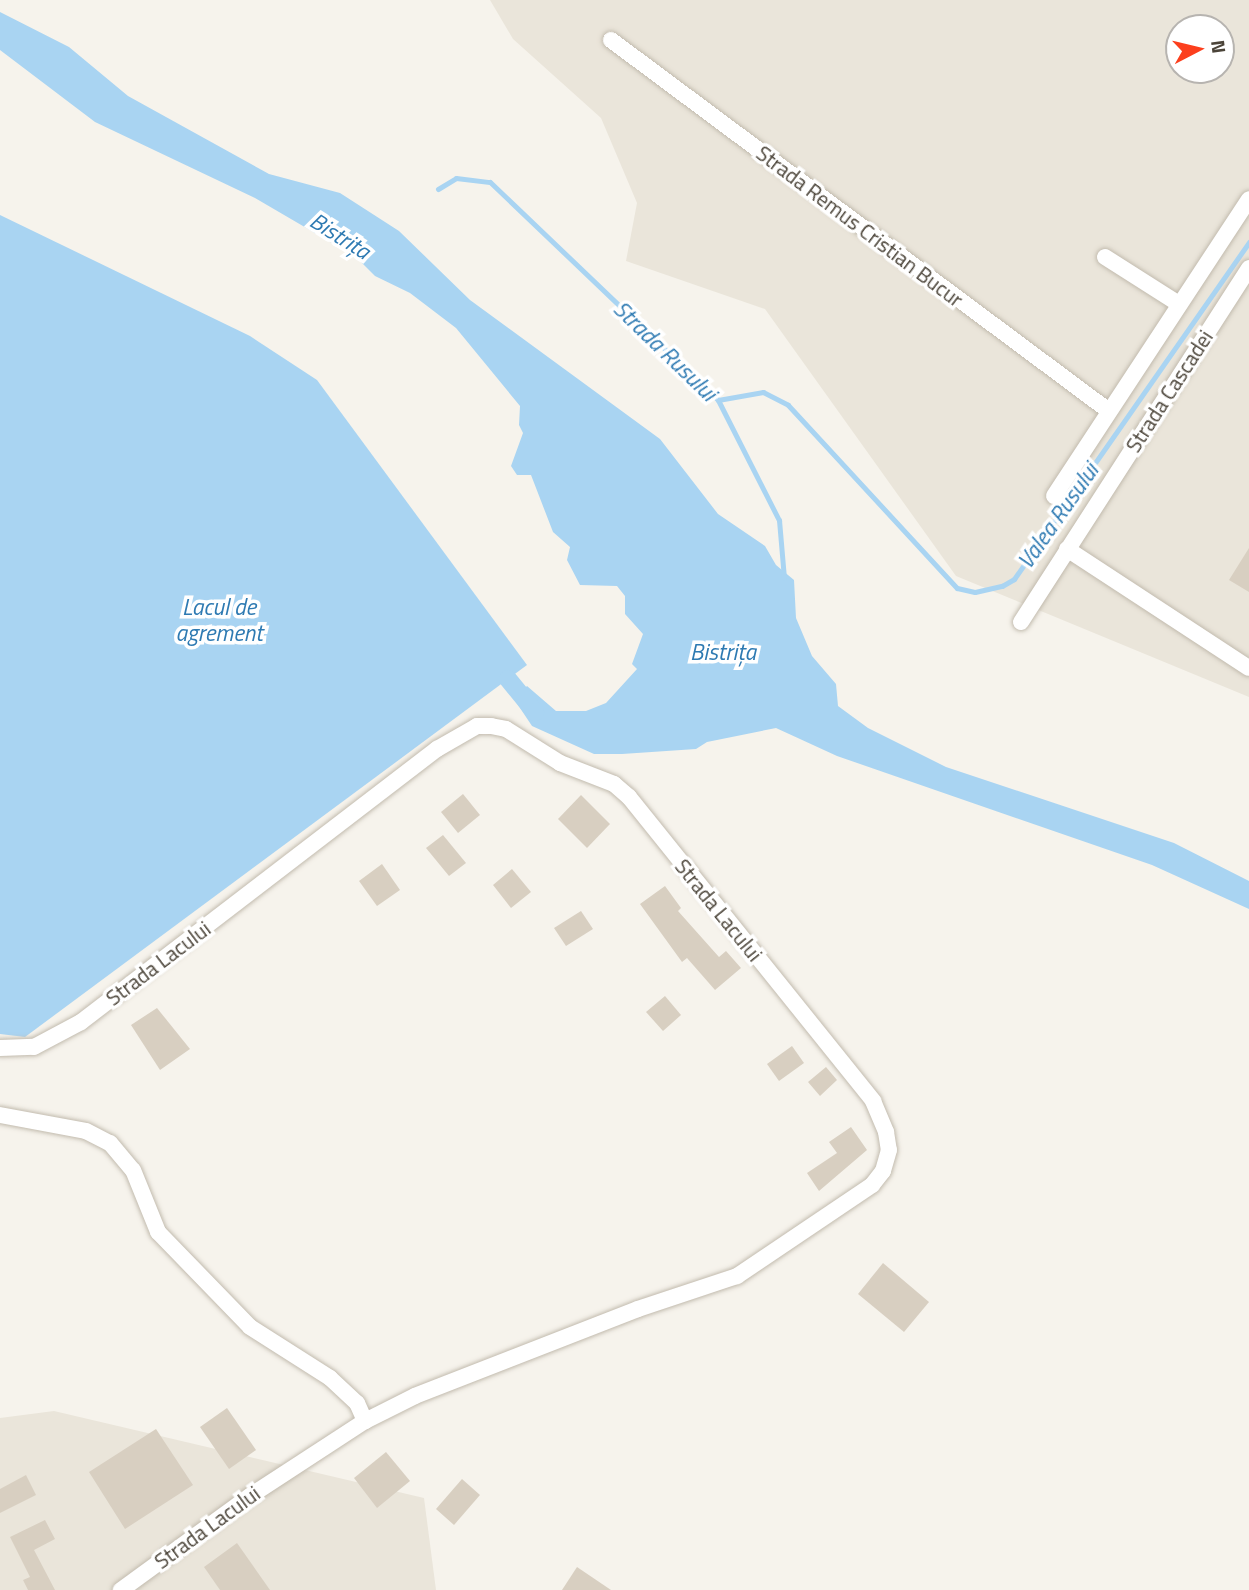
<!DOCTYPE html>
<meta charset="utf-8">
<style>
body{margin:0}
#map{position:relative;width:1249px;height:1590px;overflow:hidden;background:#f6f3ec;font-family:"Titillium Web",sans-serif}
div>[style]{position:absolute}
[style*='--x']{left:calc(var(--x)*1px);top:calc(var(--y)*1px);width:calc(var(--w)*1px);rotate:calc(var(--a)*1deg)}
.residential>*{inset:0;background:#eae5da}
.water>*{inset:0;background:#a9d4f2}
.stream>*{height:5px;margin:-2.5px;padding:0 2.5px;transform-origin:2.5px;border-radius:2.5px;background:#a9d4f2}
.canal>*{height:18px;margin:-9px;padding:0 9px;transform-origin:9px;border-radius:9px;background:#a9d4f2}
.building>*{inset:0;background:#d8cfc1}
.roads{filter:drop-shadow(0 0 2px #c2bbae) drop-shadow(0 0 2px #c2bbae)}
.minor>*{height:16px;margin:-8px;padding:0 8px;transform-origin:8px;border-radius:8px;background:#fff}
span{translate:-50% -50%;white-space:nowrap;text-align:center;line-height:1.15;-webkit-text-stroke:7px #fff;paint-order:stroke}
.street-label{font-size:21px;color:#4b4439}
.water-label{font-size:23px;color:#2e7ab2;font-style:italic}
.north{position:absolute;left:1165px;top:14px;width:70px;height:70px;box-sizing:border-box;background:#fff;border:2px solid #b7b4b0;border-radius:50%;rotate:83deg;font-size:19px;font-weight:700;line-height:28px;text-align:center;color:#4b4439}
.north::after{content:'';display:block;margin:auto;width:24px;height:32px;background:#fc3f1d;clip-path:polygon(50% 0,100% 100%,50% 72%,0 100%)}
</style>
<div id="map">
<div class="residential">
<i style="clip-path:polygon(evenodd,490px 0,1249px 0,1249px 697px,956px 576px,765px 309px,626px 261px,637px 203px,601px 118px,513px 39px,490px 0,1179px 28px,1221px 28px,1221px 70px,1179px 70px,1179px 28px)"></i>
<i style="clip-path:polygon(54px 1411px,424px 1498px,436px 1590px,0 1590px,0 1418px)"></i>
</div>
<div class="water">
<i style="clip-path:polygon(0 12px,69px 47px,128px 96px,269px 174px,340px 193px,399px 231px,470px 300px,660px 439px,718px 514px,765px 546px,776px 565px,794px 580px,796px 618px,812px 656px,836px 684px,838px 706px,868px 728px,946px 767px,1174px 843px,1249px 881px,1249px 909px,1152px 865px,837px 756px,776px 728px,707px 742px,696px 749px,622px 754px,594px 754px,532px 726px,514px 699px,527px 686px,556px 711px,586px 711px,606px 703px,637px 669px,632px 664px,643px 634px,625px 614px,625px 596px,617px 586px,580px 585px,567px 560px,570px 547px,553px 532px,531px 475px,517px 475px,511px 466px,523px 433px,519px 425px,520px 406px,456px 328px,410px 293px,375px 276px,356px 257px,255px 198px,95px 122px,0 50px)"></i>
<i style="clip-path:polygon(0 215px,250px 336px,317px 380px,527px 665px,25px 1037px,0 1034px)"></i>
</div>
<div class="stream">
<i style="--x:438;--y:189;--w:21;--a:-31"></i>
<i style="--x:456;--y:178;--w:34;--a:7"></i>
<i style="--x:490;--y:182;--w:315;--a:43.7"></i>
<i style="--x:718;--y:400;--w:135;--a:63.1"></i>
<i style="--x:779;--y:520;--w:58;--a:85.1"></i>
<i style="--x:718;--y:400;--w:46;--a:-10.1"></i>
<i style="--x:763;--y:392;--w:28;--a:27"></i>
<i style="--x:788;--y:405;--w:249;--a:47.3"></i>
<i style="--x:957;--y:588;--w:18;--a:13"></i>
<i style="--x:975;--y:592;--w:28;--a:-13"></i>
<i style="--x:1002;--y:586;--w:14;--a:-30"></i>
<i style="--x:1014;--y:579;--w:411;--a:-55.1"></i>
</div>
<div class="canal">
<i style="--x:508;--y:679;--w:43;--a:50.7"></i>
</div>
<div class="building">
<i style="clip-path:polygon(1249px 548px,1249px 592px,1229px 580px)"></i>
<i style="clip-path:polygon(463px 794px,480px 815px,458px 833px,441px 812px)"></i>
<i style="clip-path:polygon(581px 795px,610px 824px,587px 848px,558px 819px)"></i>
<i style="clip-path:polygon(443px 835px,466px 863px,449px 876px,426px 848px)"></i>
<i style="clip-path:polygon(382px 864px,400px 890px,377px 906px,359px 881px)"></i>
<i style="clip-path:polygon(512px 869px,531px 892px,511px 908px,493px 885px)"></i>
<i style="clip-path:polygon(665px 886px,681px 908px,678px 911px,719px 957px,726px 951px,741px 968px,715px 990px,687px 958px,682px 962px,640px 904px)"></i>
<i style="clip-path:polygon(581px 911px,593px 929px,566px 946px,554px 928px)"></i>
<i style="clip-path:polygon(665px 996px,681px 1015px,663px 1031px,646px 1012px)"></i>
<i style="clip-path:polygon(157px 1008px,190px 1049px,160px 1070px,131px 1025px)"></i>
<i style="clip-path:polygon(792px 1046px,804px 1063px,779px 1081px,767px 1064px)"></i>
<i style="clip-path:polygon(826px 1067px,837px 1080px,820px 1096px,808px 1082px)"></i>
<i style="clip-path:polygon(851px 1127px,867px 1150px,819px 1191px,807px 1173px,837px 1153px,829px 1142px)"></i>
<i style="clip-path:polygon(883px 1263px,929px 1302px,904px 1332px,858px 1294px)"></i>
<i style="clip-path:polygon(227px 1408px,256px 1450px,229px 1469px,200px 1427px)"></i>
<i style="clip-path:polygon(156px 1429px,193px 1485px,125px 1529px,89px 1472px)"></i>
<i style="clip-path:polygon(386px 1452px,410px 1481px,377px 1508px,354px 1478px)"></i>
<i style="clip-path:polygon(26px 1475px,36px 1495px,0 1513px,0 1489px)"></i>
<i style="clip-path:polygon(462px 1479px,480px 1495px,454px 1525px,436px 1509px)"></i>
<i style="clip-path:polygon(45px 1520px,55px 1539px,34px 1550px,55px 1590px,28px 1590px,23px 1580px,30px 1577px,10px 1537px)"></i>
<i style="clip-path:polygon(237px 1543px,270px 1590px,220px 1590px,204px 1567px)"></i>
<i style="clip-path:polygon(577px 1567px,611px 1590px,562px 1590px)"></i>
</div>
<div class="roads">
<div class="minor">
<i style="--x:611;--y:40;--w:621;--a:36.69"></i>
<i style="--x:1105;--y:257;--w:88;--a:32.4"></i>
<i style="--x:1054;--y:496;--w:355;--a:-56.7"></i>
<i style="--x:1067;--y:549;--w:217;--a:33.2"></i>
<i style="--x:1021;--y:622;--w:421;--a:-57.2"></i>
<i style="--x:0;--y:1048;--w:34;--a:-2"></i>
<i style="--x:34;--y:1047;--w:53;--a:-28"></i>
<i style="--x:81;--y:1022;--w:449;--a:-37.5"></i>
<i style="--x:437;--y:749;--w:46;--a:-29.9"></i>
<i style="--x:477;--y:726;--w:14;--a:0"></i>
<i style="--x:491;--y:726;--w:15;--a:11"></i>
<i style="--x:506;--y:729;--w:64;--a:32.2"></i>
<i style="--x:560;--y:763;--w:58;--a:21.3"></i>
<i style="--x:614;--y:784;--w:20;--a:41"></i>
<i style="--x:629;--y:797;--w:390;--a:51.2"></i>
<i style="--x:873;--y:1101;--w:34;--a:67"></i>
<i style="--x:886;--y:1132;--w:18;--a:81"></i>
<i style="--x:889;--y:1150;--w:22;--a:106"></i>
<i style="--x:883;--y:1171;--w:18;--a:128"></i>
<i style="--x:872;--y:1185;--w:163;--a:146"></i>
<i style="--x:737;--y:1276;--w:104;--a:161.6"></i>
<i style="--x:638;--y:1309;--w:239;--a:158.7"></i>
<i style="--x:415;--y:1396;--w:56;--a:153.4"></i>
<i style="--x:365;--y:1421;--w:137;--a:146.9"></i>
<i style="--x:250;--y:1496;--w:160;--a:143.9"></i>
<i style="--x:0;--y:1115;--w:87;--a:10.5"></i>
<i style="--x:86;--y:1131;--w:27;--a:27"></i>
<i style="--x:110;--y:1143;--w:35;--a:50"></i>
<i style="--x:133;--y:1170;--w:67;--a:68"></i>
<i style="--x:158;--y:1232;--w:132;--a:45.9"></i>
<i style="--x:250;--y:1327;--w:95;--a:32.5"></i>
<i style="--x:330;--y:1378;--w:37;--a:43"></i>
<i style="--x:357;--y:1403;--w:20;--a:66"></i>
</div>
</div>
<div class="street-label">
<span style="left:860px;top:226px;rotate:37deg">Strada Remus Cristian Bucur</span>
<span style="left:1169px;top:391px;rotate:-57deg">Strada Cascadei</span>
<span style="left:719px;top:910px;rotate:51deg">Strada Lacului</span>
<span style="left:158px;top:963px;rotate:-37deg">Strada Lacului</span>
<span style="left:207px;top:1527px;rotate:-36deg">Strada Lacului</span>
</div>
<div class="water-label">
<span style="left:340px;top:236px;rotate:32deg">Bistrița</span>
<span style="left:665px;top:351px;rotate:44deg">Strada Rusului</span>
<span style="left:1058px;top:516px;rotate:-55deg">Valea Rusului</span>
<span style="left:219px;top:620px">Lacul de<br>agrement</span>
<span style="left:723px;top:652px">Bistrița</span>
</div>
<div class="north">N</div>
</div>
